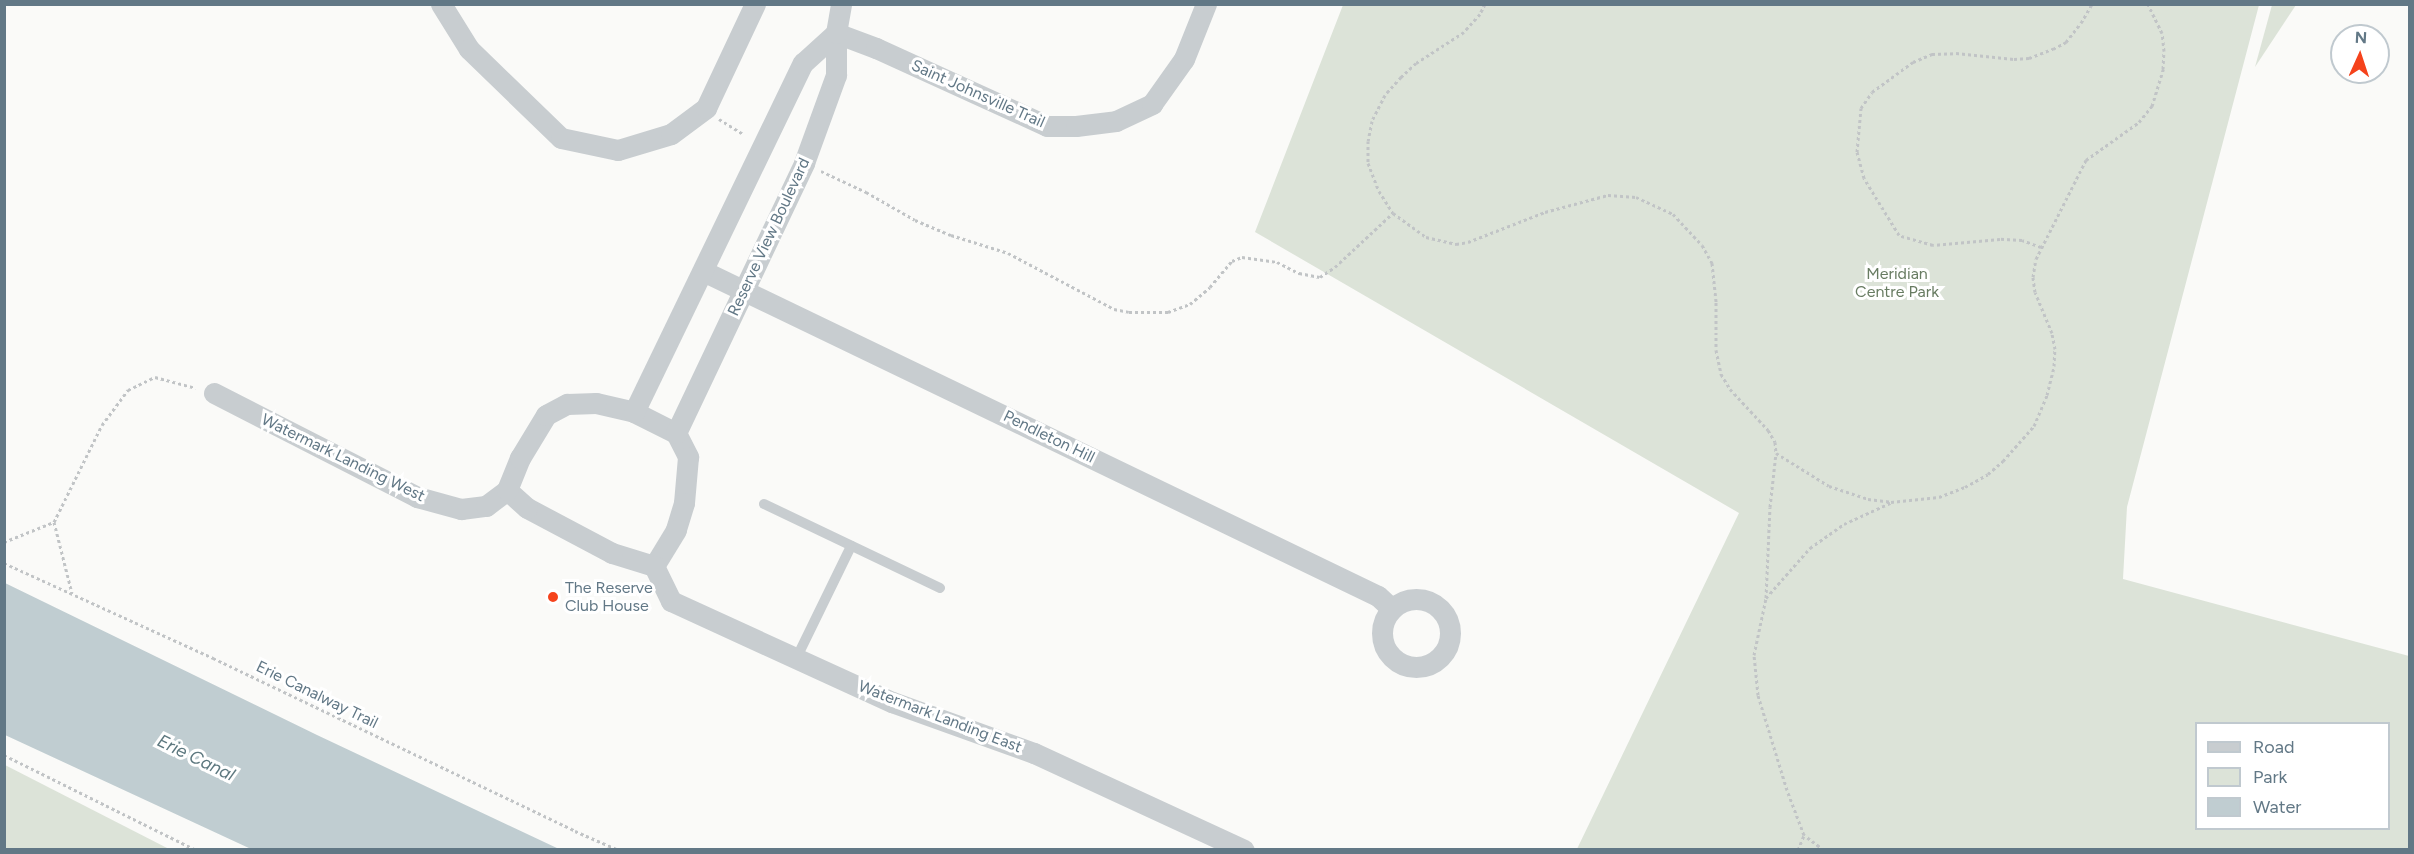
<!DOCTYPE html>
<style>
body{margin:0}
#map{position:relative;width:2414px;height:854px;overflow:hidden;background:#fafaf8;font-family:Figtree,sans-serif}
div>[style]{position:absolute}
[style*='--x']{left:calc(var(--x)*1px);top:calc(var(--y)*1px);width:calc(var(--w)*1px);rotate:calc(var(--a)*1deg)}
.green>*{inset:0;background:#dce3d8}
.water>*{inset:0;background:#c0cdd1}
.path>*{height:3px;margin-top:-1.5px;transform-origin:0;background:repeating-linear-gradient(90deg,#c1c4c6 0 3px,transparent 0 6px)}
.service>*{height:10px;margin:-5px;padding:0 5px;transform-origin:5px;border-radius:5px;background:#c8cdd0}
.minor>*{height:21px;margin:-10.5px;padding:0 10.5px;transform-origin:10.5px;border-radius:10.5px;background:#c8cdd0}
.minor>.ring{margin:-10.5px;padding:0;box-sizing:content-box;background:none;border:21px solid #c8cdd0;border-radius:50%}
.dots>*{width:16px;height:16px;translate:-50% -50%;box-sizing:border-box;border:3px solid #fff;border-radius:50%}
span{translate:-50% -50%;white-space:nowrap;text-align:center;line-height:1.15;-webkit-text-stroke:6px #fff;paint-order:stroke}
.street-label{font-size:16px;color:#627886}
.park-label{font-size:16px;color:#687c62}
.poi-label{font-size:16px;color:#627886}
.left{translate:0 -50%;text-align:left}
.water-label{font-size:18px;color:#5d787f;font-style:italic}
.frame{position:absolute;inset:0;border:6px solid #627886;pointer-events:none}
.legend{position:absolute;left:2195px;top:722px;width:195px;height:108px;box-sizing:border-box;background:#fff;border:2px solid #c0c9cf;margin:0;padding:8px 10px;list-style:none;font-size:18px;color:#627886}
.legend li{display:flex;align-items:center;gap:12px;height:30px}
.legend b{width:30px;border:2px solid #c0c9cf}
.north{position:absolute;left:2330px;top:24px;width:60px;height:60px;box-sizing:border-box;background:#fff;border:2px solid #c0c9cf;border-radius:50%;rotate:3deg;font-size:16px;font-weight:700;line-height:24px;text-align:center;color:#627886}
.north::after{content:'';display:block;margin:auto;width:21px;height:27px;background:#f5431c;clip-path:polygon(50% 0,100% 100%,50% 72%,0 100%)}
</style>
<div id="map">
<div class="green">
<i style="clip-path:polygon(evenodd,1343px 5px,2259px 5px,2127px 507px,2123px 579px,2409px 656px,2409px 849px,1577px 849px,1739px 513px,1255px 232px,1343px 5px,2196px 724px,2388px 724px,2388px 828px,2196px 828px,2196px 724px)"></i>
<i style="clip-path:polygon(2272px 5px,2296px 5px,2255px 67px)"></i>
<i style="clip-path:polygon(5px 765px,169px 849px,5px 849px)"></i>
</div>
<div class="water">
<i style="clip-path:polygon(5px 583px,317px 735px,559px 849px,251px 849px,5px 735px)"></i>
</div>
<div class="path">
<i style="--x:1485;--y:4;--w:11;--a:117"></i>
<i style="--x:1480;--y:14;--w:24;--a:132"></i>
<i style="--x:1464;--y:32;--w:57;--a:147.1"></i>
<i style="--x:1416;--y:63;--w:21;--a:137"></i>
<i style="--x:1401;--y:77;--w:24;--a:132"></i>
<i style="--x:1385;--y:95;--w:29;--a:117"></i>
<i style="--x:1372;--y:121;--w:20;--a:101"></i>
<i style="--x:1368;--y:141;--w:22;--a:90"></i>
<i style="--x:1368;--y:163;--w:30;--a:69"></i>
<i style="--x:1379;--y:191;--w:26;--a:58"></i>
<i style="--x:1393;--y:213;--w:41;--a:36"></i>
<i style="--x:1426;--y:237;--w:31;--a:13"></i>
<i style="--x:1456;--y:244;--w:12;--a:-9"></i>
<i style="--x:1468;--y:242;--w:83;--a:-21.3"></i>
<i style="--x:1545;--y:212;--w:65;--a:-15.1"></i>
<i style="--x:1608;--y:195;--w:28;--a:4"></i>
<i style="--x:1636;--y:197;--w:41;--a:24.7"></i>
<i style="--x:1673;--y:214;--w:42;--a:46.9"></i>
<i style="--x:1702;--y:245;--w:21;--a:61"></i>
<i style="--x:1712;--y:263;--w:39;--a:84"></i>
<i style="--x:1716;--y:302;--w:48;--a:90"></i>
<i style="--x:1716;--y:350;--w:25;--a:78"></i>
<i style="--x:1721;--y:374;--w:17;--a:59"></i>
<i style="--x:1730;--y:389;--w:56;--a:47.2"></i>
<i style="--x:1768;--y:430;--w:14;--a:60"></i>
<i style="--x:1775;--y:442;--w:11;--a:85"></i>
<i style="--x:1776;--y:453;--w:62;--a:31.9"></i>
<i style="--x:1829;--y:486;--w:41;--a:18.4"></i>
<i style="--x:1868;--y:499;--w:23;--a:7"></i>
<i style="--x:1891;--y:502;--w:48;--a:-5.9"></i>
<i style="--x:1939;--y:497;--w:28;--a:-21"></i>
<i style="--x:1965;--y:487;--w:26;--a:-29"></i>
<i style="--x:1988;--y:474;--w:20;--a:-41"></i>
<i style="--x:2003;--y:461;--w:47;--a:-48.5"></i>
<i style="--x:2034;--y:426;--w:34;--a:-67"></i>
<i style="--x:2047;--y:395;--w:30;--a:-76"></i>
<i style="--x:2054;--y:366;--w:17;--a:-87"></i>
<i style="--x:2055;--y:349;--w:16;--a:-101"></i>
<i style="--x:2052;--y:333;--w:44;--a:-112.5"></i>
<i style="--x:2035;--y:292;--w:15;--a:-98"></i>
<i style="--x:2033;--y:277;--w:18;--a:-81"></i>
<i style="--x:2036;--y:259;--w:111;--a:-63.2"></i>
<i style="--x:2086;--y:160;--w:65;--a:-35.6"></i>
<i style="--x:2139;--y:122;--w:21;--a:-51"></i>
<i style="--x:2152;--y:106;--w:39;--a:-73"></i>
<i style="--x:2163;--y:69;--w:18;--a:-87"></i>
<i style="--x:2164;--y:51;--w:18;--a:-96"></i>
<i style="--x:2162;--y:33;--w:32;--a:-116"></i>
<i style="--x:719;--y:119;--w:28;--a:32"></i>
<i style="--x:821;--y:171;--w:50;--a:25"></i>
<i style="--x:866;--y:192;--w:56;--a:29.7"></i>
<i style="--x:915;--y:220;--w:39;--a:23"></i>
<i style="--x:951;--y:235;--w:60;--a:17.5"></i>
<i style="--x:1008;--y:253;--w:120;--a:27.8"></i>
<i style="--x:1114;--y:309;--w:15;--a:11"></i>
<i style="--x:1129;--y:312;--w:39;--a:0"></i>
<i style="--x:1168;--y:312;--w:23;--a:-20"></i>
<i style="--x:1190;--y:304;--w:26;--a:-40"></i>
<i style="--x:1210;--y:287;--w:34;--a:-50"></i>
<i style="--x:1232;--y:261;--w:11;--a:-22"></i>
<i style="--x:1242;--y:257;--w:35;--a:8"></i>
<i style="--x:1277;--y:262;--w:25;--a:27"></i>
<i style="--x:1299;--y:273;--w:21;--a:11"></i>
<i style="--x:1320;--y:277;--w:18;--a:-34"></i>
<i style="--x:1335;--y:267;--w:79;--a:-43"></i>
<i style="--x:2041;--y:247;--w:20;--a:-160"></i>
<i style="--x:2022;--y:240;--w:22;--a:-177"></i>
<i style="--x:2000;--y:239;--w:67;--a:174.9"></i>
<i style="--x:1933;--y:245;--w:35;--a:-164"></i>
<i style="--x:1899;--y:235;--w:67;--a:-121.6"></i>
<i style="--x:1864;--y:178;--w:27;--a:-105"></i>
<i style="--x:1857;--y:152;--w:44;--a:-84.8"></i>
<i style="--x:1861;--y:108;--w:19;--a:-55"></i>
<i style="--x:1872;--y:92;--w:51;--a:-36.2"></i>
<i style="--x:1913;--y:62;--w:21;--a:-23"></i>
<i style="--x:1932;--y:54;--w:24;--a:-2"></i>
<i style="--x:1956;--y:53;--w:58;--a:5.9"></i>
<i style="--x:2014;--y:59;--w:15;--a:-4"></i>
<i style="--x:2029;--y:58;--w:26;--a:-21"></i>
<i style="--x:2053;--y:49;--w:15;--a:-28"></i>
<i style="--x:2066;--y:42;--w:24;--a:-52"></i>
<i style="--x:2081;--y:23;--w:22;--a:-60"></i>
<i style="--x:54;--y:522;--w:73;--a:75.8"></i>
<i style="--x:4;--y:542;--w:54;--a:-21.8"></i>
<i style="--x:54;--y:522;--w:108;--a:-63.7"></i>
<i style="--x:102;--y:425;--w:44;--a:-53.4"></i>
<i style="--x:128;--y:390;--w:30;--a:-26"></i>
<i style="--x:155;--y:377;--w:42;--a:15"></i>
<i style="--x:4;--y:563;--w:230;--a:24.4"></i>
<i style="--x:213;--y:658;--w:401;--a:25.5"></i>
<i style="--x:575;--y:831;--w:48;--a:23.4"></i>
<i style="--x:1766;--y:598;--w:91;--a:-87.5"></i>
<i style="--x:1770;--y:507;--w:54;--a:-83.7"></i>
<i style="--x:4;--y:755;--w:214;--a:26.3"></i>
<i style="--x:1798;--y:850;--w:16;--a:-68"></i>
<i style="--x:1824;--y:850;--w:25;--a:-143"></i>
<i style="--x:1804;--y:835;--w:48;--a:-110.7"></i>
<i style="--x:1787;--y:790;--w:99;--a:-107"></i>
<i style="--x:1758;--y:695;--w:40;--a:-95.7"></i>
<i style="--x:1754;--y:655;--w:58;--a:-78.1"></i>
<i style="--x:1766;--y:598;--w:67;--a:-48.7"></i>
<i style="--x:1810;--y:548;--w:42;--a:-35.2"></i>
<i style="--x:1844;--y:524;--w:51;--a:-24.5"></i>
</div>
<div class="service">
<i style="--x:764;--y:504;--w:195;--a:25.5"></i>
<i style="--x:796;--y:659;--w:126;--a:-64"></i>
</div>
<div class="minor">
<i style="--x:441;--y:4;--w:53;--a:58.1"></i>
<i style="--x:469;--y:49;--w:128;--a:44.1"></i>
<i style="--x:561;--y:138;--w:58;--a:11.9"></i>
<i style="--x:618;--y:150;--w:55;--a:-16.8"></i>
<i style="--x:671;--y:134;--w:44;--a:-36.6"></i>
<i style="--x:706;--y:108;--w:115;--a:-64.8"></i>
<i style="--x:836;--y:33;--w:43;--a:20.6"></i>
<i style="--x:876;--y:48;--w:188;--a:24.5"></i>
<i style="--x:1047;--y:126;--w:29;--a:0"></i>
<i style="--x:1076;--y:126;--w:40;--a:-7.1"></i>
<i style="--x:1116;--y:121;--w:40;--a:-25"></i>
<i style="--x:1152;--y:104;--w:55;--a:-54.6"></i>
<i style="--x:1184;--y:59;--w:59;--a:-68.2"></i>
<i style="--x:703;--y:271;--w:749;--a:25.71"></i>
<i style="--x:1378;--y:596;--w:19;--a:43"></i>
<i style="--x:214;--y:393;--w:228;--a:27.1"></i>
<i style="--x:417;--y:497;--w:46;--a:15.3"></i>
<i style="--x:461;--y:509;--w:25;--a:-7"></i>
<i style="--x:486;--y:506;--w:26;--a:-37"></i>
<i style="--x:596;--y:403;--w:39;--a:13"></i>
<i style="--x:634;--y:412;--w:47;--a:26.6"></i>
<i style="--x:676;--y:433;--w:27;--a:63"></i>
<i style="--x:688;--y:457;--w:46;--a:95"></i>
<i style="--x:684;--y:503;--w:28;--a:107"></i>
<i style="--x:676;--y:530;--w:42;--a:121.4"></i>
<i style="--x:654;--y:566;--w:44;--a:-162.8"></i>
<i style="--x:612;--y:553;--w:96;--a:-152.1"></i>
<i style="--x:527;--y:508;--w:27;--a:-138"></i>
<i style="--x:507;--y:490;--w:35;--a:-68"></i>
<i style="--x:520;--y:458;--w:50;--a:-58.8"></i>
<i style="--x:546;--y:415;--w:24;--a:-28"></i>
<i style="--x:567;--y:404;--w:29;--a:-2"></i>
<i style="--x:634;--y:412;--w:388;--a:-64.2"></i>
<i style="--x:803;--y:63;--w:45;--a:-42.3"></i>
<i style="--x:676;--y:433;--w:299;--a:-64.6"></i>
<i style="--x:804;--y:163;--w:94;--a:-70"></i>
<i style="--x:836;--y:75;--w:42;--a:-90"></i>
<i style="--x:836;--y:33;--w:29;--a:-80"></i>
<i style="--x:654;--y:566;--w:39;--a:64"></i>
<i style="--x:671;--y:601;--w:243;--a:24.6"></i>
<i style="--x:892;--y:702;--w:151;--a:19.8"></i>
<i style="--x:1034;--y:753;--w:231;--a:24.8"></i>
<i class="ring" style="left:1382px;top:599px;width:47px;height:47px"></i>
</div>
<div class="dots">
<i style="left:553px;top:597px;background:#f5431c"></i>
</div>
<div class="street-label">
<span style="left:978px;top:94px;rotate:24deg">Saint Johnsville Trail</span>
<span style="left:769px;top:237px;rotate:-65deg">Reserve View Boulevard</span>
<span style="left:1049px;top:437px;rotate:26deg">Pendleton Hill</span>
<span style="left:343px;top:458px;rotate:26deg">Watermark Landing West</span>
<span style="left:317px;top:695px;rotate:26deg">Erie Canalway Trail</span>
<span style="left:940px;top:717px;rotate:21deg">Watermark Landing East</span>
</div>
<div class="park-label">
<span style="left:1897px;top:283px">Meridian<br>Centre Park</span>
</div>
<div class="poi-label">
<span class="left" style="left:565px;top:597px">The Reserve<br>Club House</span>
</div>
<div class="water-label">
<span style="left:196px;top:758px;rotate:26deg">Erie Canal</span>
</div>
<div class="frame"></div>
<ul class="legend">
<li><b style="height:8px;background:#c8cdd0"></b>Road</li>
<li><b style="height:16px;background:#dce3d8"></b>Park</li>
<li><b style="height:16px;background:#c0cdd1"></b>Water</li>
</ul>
<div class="north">N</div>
</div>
